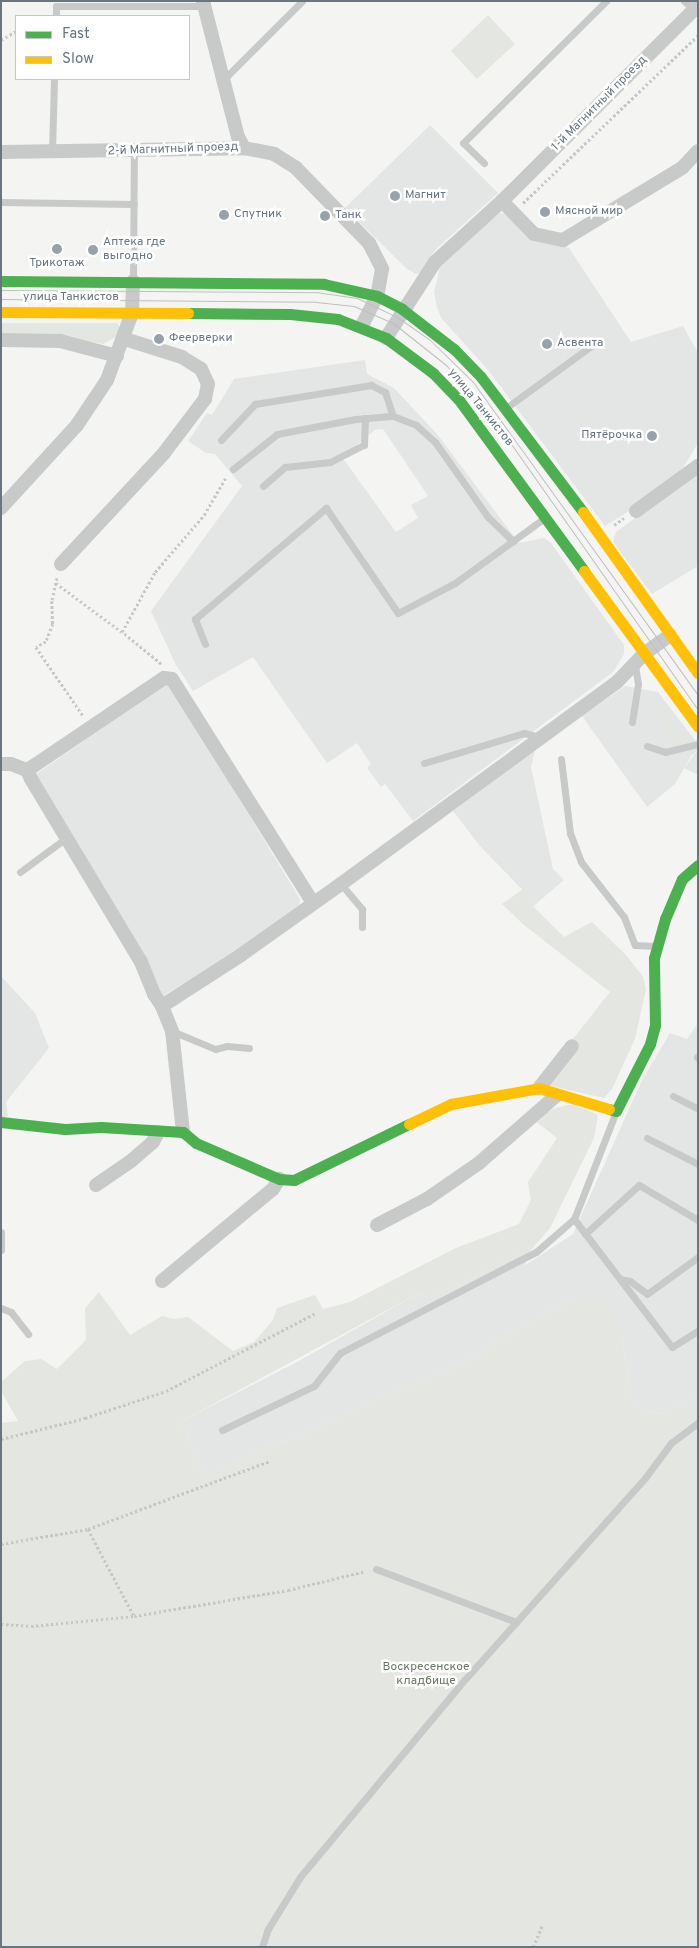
<!DOCTYPE html>
<meta charset="utf-8">
<style>
body{margin:0}
#map{position:relative;width:699px;height:1948px;overflow:hidden;background:#f4f4f3;font-family:Overpass,sans-serif}
div>[style]{position:absolute}
[style*='--x']{left:calc(var(--x)*1px);top:calc(var(--y)*1px);width:calc(var(--w)*1px);rotate:calc(var(--a)*1deg)}
.built>*{inset:0;background:#e4e5e5}
.green>*{inset:0;background:#e4e6e1}
.path>*{height:2.5px;margin-top:-1.25px;transform-origin:0;background:repeating-linear-gradient(90deg,#c6c7c8 0 2.5px,transparent 0 5px)}
.lane>*{height:7px;margin:-3.5px;padding:0 3.5px;transform-origin:3.5px;border-radius:3.5px;background:#c8caca}
.street>*{height:14px;margin:-7px;padding:0 7px;transform-origin:7px;border-radius:7px;background:#c8caca}
.fast>*{height:11px;margin:-5.5px;padding:0 5.5px;transform-origin:5.5px;border-radius:5.5px;background:#4caf50}
.slow>*{height:11px;margin:-5.5px;padding:0 5.5px;transform-origin:5.5px;border-radius:5.5px;background:#ffc107}
.tram>*{height:1px;margin:-0.5px;padding:0 0.5px;transform-origin:0.5px;border-radius:0.5px;background:#bebfc0}
.dots>*{width:14px;height:14px;translate:-50% -50%;box-sizing:border-box;border:2px solid #fff;border-radius:50%}
span{translate:-50% -50%;white-space:nowrap;text-align:center;line-height:1.15;-webkit-text-stroke:5px #fff;paint-order:stroke}
.street-label{font-size:12px;color:#677680}
.poi-label{font-size:12px;color:#677680}
.left{translate:0 -50%;text-align:left}
.right{translate:-100% -50%;text-align:right}
.park-label{font-size:12px;color:#697865}
.frame{position:absolute;inset:0;border:2px solid #677680;pointer-events:none}
.legend{position:absolute;left:15px;top:15px;width:175px;height:65px;box-sizing:border-box;background:#fff;border:1px solid #c2c8cc;margin:0;padding:6px 9px;list-style:none;font-size:15px;color:#677680}
.legend li{display:flex;align-items:center;gap:10px;height:25px}
.legend b{width:25px;border:1px solid #c2c8cc}
</style>
<div id="map">
<div class="built">
<i style="clip-path:polygon(430px 125px,498px 193px,434px 251px,425px 271px,416px 274px,407px 269px,345px 208px)"></i>
<i style="clip-path:polygon(500px 213px,509px 214px,533px 238px,569px 248px,631px 342px,683px 326px,698px 353px,698px 443px,683px 468px,634px 508px,605px 526px,488px 370px,442px 319px,437px 308px,434px 292px,441px 263px)"></i>
<i style="clip-path:polygon(evenodd,365px 360px,367px 374px,394px 388px,437px 434px,519px 543px,544px 538px,551px 543px,624px 645px,624px 654px,613px 672px,413px 821px,385px 784px,381px 787px,367px 768px,371px 764px,357px 743px,327px 763px,253px 657px,193px 691px,176px 665px,151px 611px,242px 486px,215px 454px,206px 453px,188px 441px,207px 413px,212px 415px,234px 379px,365px 360px,383px 429px,428px 496px,411px 505px,418px 518px,396px 532px,342px 457px,375px 430px,383px 429px)"></i>
<i style="clip-path:polygon(698px 472px,698px 566px,652px 594px,613px 542px,616px 532px)"></i>
<i style="clip-path:polygon(168px 682px,300px 899px,299px 905px,237px 952px,161px 997px,35px 775px)"></i>
<i style="clip-path:polygon(625px 686px,658px 692px,698px 744px,698px 750px,691px 756px,675px 784px,647px 807px,582px 716px)"></i>
<i style="clip-path:polygon(535px 750px,531px 767px,553px 869px,564px 880px,536px 904px,480px 846px,453px 811px)"></i>
<i style="clip-path:polygon(1px 976px,35px 1013px,49px 1048px,6px 1102px,8px 1116px,1px 1118px)"></i>
<i style="clip-path:polygon(698px 1023px,698px 1393px,663px 1414px,647px 1412px,631px 1401px,622px 1335px,571px 1300px,495px 1342px,481px 1355px,204px 1477px,182px 1421px,297px 1362px,419px 1293px,428px 1298px,520px 1255px,524px 1266px,573px 1234px,642px 1080px,670px 1033px,687px 1039px)"></i>
</div>
<div class="green">
<i style="clip-path:polygon(488px 15px,515px 44px,477px 79px,451px 51px)"></i>
<i style="clip-path:polygon(1px 323px,117px 323px,121px 329px,118px 336px,103px 344px,61px 336px,1px 334px)"></i>
<i style="clip-path:polygon(652px 696px,686px 741px,676px 741px,650px 705px)"></i>
<i style="clip-path:polygon(698px 750px,698px 775px,684px 768px)"></i>
<i style="clip-path:polygon(523px 889px,536px 904px,533px 906px,564px 937px,592px 922px,627px 956px,643px 977px,646px 989px,635px 1039px,612px 1089px,604px 1098px,538px 1083px,610px 992px,524px 925px,502px 904px)"></i>
<i style="clip-path:polygon(573px 1104px,598px 1115px,594px 1138px,550px 1228px,531px 1250px,524px 1267px,520px 1255px,428px 1298px,419px 1293px,182px 1421px,204px 1477px,481px 1355px,495px 1342px,571px 1300px,593px 1298px,605px 1302px,622px 1335px,631px 1401px,647px 1412px,663px 1414px,698px 1393px,698px 1947px,1px 1947px,1px 1423px,18px 1421px,1px 1391px,1px 1382px,25px 1361px,41px 1359px,57px 1369px,86px 1340px,85px 1308px,99px 1292px,130px 1335px,162px 1316px,174px 1319px,188px 1317px,233px 1351px,254px 1342px,273px 1320px,277px 1308px,315px 1295px,323px 1309px,350px 1302px,456px 1248px,519px 1224px,531px 1200px,528px 1182px,557px 1138px,534px 1120px,555px 1108px)"></i>
</div>
<div class="path">
<i style="--x:1;--y:40;--w:17;--a:-31"></i>
<i style="--x:523;--y:203;--w:243;--a:-43.8"></i>
<i style="--x:614;--y:525;--w:12;--a:-35"></i>
<i style="--x:57;--y:578;--w:24;--a:102"></i>
<i style="--x:52;--y:601;--w:23;--a:88"></i>
<i style="--x:53;--y:624;--w:19;--a:111"></i>
<i style="--x:46;--y:642;--w:11;--a:153"></i>
<i style="--x:36;--y:647;--w:85;--a:55.6"></i>
<i style="--x:56;--y:583;--w:82;--a:36.6"></i>
<i style="--x:161;--y:664;--w:50;--a:-140.6"></i>
<i style="--x:122;--y:632;--w:68;--a:-61.2"></i>
<i style="--x:155;--y:572;--w:75;--a:-49.3"></i>
<i style="--x:204;--y:515;--w:44;--a:-59.9"></i>
<i style="--x:1;--y:1439;--w:87;--a:-14"></i>
<i style="--x:85;--y:1418;--w:85;--a:-18.4"></i>
<i style="--x:166;--y:1391;--w:169;--a:-27.5"></i>
<i style="--x:88;--y:1529;--w:194;--a:-20.5"></i>
<i style="--x:1;--y:1544;--w:88;--a:-9.8"></i>
<i style="--x:88;--y:1529;--w:98;--a:62.1"></i>
<i style="--x:134;--y:1616;--w:156;--a:-9.6"></i>
<i style="--x:288;--y:1590;--w:80;--a:-13.7"></i>
<i style="--x:1;--y:1624;--w:30;--a:4"></i>
<i style="--x:31;--y:1626;--w:103;--a:-5.5"></i>
<i style="--x:533;--y:1947;--w:25;--a:-67"></i>
</div>
<div class="lane">
<i style="--x:684;--y:1;--w:13;--a:42"></i>
<i style="--x:56;--y:16;--w:10;--a:-90"></i>
<i style="--x:56;--y:6;--w:149;--a:0"></i>
<i style="--x:225;--y:78;--w:109;--a:-45"></i>
<i style="--x:52;--y:152;--w:73;--a:-88.4"></i>
<i style="--x:484;--y:163;--w:29;--a:-136"></i>
<i style="--x:463;--y:143;--w:202;--a:-44.8"></i>
<i style="--x:1;--y:202;--w:133;--a:0.9"></i>
<i style="--x:133;--y:281;--w:129;--a:-89.6"></i>
<i style="--x:506;--y:408;--w:110;--a:-36.1"></i>
<i style="--x:221;--y:440;--w:50;--a:-46.6"></i>
<i style="--x:255;--y:404;--w:118;--a:-9.3"></i>
<i style="--x:371;--y:385;--w:16;--a:27"></i>
<i style="--x:385;--y:392;--w:25;--a:72"></i>
<i style="--x:233;--y:469;--w:56;--a:-38.5"></i>
<i style="--x:277;--y:434;--w:80;--a:-10.8"></i>
<i style="--x:356;--y:419;--w:37;--a:-5"></i>
<i style="--x:393;--y:416;--w:25;--a:21"></i>
<i style="--x:416;--y:425;--w:25;--a:42"></i>
<i style="--x:435;--y:442;--w:92;--a:54.8"></i>
<i style="--x:488;--y:517;--w:35;--a:44"></i>
<i style="--x:263;--y:486;--w:29;--a:-41"></i>
<i style="--x:285;--y:467;--w:45;--a:-6.3"></i>
<i style="--x:330;--y:462;--w:38;--a:-27"></i>
<i style="--x:364;--y:445;--w:27;--a:-88"></i>
<i style="--x:205;--y:644;--w:27;--a:-112"></i>
<i style="--x:195;--y:619;--w:172;--a:-40.3"></i>
<i style="--x:326;--y:508;--w:127;--a:55.6"></i>
<i style="--x:398;--y:613;--w:64;--a:-27.8"></i>
<i style="--x:455;--y:583;--w:109;--a:-36"></i>
<i style="--x:632;--y:722;--w:38;--a:-81"></i>
<i style="--x:638;--y:684;--w:19;--a:-99"></i>
<i style="--x:647;--y:746;--w:19;--a:18"></i>
<i style="--x:665;--y:752;--w:34;--a:-14"></i>
<i style="--x:561;--y:759;--w:75;--a:83.1"></i>
<i style="--x:570;--y:833;--w:31;--a:69"></i>
<i style="--x:581;--y:862;--w:70;--a:52"></i>
<i style="--x:624;--y:917;--w:30;--a:69"></i>
<i style="--x:635;--y:945;--w:20;--a:3"></i>
<i style="--x:424;--y:763;--w:104;--a:-16.7"></i>
<i style="--x:524;--y:733;--w:16;--a:14"></i>
<i style="--x:20;--y:872;--w:57;--a:-36.5"></i>
<i style="--x:341;--y:884;--w:33;--a:50"></i>
<i style="--x:362;--y:909;--w:18;--a:90"></i>
<i style="--x:172;--y:1031;--w:47;--a:22.7"></i>
<i style="--x:215;--y:1049;--w:12;--a:-14"></i>
<i style="--x:227;--y:1046;--w:22;--a:5"></i>
<i style="--x:697;--y:1057;--w:1;--a:45"></i>
<i style="--x:673;--y:1096;--w:28;--a:27"></i>
<i style="--x:615;--y:1114;--w:113;--a:111.3"></i>
<i style="--x:574;--y:1219;--w:161;--a:52.6"></i>
<i style="--x:672;--y:1347;--w:31;--a:-32"></i>
<i style="--x:647;--y:1138;--w:57;--a:27"></i>
<i style="--x:1;--y:1232;--w:18;--a:90"></i>
<i style="--x:585;--y:1234;--w:73;--a:-42.2"></i>
<i style="--x:639;--y:1185;--w:69;--a:30.7"></i>
<i style="--x:620;--y:1279;--w:10;--a:11"></i>
<i style="--x:630;--y:1281;--w:21;--a:37"></i>
<i style="--x:647;--y:1294;--w:63;--a:-36"></i>
<i style="--x:1;--y:1308;--w:11;--a:22"></i>
<i style="--x:11;--y:1312;--w:28;--a:52"></i>
<i style="--x:222;--y:1430;--w:102;--a:-25.6"></i>
<i style="--x:314;--y:1386;--w:42;--a:-51.8"></i>
<i style="--x:340;--y:1353;--w:220;--a:-27.3"></i>
<i style="--x:536;--y:1252;--w:50;--a:-41"></i>
<i style="--x:376;--y:1569;--w:150;--a:20.7"></i>
<i style="--x:262;--y:1947;--w:19;--a:-72"></i>
<i style="--x:268;--y:1929;--w:61;--a:-58.4"></i>
<i style="--x:300;--y:1877;--w:249;--a:-50.2"></i>
<i style="--x:459;--y:1686;--w:279;--a:-48.2"></i>
<i style="--x:645;--y:1478;--w:44;--a:-53.4"></i>
<i style="--x:671;--y:1443;--w:34;--a:-37"></i>
</div>
<div class="street">
<i style="--x:203;--y:1;--w:140;--a:75.6"></i>
<i style="--x:238;--y:137;--w:13;--a:61"></i>
<i style="--x:1;--y:152;--w:243;--a:-0.9"></i>
<i style="--x:244;--y:148;--w:31;--a:11"></i>
<i style="--x:274;--y:154;--w:26;--a:32"></i>
<i style="--x:296;--y:168;--w:105;--a:45.8"></i>
<i style="--x:369;--y:243;--w:29;--a:63"></i>
<i style="--x:382;--y:269;--w:27;--a:100"></i>
<i style="--x:377;--y:296;--w:34;--a:117"></i>
<i style="--x:502;--y:201;--w:46;--a:45.9"></i>
<i style="--x:534;--y:234;--w:30;--a:12"></i>
<i style="--x:563;--y:240;--w:139;--a:-31.2"></i>
<i style="--x:682;--y:168;--w:23;--a:-47"></i>
<i style="--x:386;--y:338;--w:90;--a:-57.2"></i>
<i style="--x:435;--y:262;--w:91;--a:-42.3"></i>
<i style="--x:502;--y:201;--w:276;--a:-44.9"></i>
<i style="--x:1;--y:340;--w:59;--a:1"></i>
<i style="--x:60;--y:341;--w:59;--a:14.7"></i>
<i style="--x:1;--y:508;--w:113;--a:-47.5"></i>
<i style="--x:77;--y:425;--w:54;--a:-56.3"></i>
<i style="--x:107;--y:380;--w:72;--a:-69.5"></i>
<i style="--x:132;--y:313;--w:32;--a:-88"></i>
<i style="--x:636;--y:511;--w:77;--a:-36"></i>
<i style="--x:61;--y:564;--w:151;--a:-47.1"></i>
<i style="--x:164;--y:453;--w:68;--a:-52.8"></i>
<i style="--x:205;--y:399;--w:15;--a:-79"></i>
<i style="--x:208;--y:384;--w:17;--a:-115"></i>
<i style="--x:201;--y:369;--w:22;--a:-148"></i>
<i style="--x:182;--y:357;--w:60;--a:-162.5"></i>
<i style="--x:1;--y:764;--w:10;--a:0"></i>
<i style="--x:11;--y:764;--w:17;--a:21"></i>
<i style="--x:162;--y:1006;--w:14;--a:-124"></i>
<i style="--x:154;--y:994;--w:35;--a:-112"></i>
<i style="--x:141;--y:962;--w:214;--a:-121"></i>
<i style="--x:31;--y:779;--w:10;--a:-114"></i>
<i style="--x:27;--y:770;--w:6;--a:-31"></i>
<i style="--x:32;--y:767;--w:159;--a:-34"></i>
<i style="--x:164;--y:678;--w:8;--a:7"></i>
<i style="--x:172;--y:679;--w:265;--a:57.8"></i>
<i style="--x:539;--y:1088;--w:53;--a:-51.8"></i>
<i style="--x:183;--y:1132;--w:102;--a:-96.2"></i>
<i style="--x:172;--y:1031;--w:27;--a:-112"></i>
<i style="--x:162;--y:1006;--w:94;--a:-32.8"></i>
<i style="--x:241;--y:955;--w:123;--a:-35.4"></i>
<i style="--x:341;--y:884;--w:341;--a:-36.2"></i>
<i style="--x:616;--y:683;--w:40;--a:-46"></i>
<i style="--x:644;--y:654;--w:32;--a:-36"></i>
<i style="--x:96;--y:1185;--w:42;--a:-34.4"></i>
<i style="--x:131;--y:1161;--w:29;--a:-41"></i>
<i style="--x:153;--y:1142;--w:11;--a:-63"></i>
<i style="--x:377;--y:1225;--w:56;--a:-27.5"></i>
<i style="--x:427;--y:1199;--w:63;--a:-34.7"></i>
<i style="--x:479;--y:1163;--w:103;--a:-41.1"></i>
<i style="--x:162;--y:1281;--w:144;--a:-39.7"></i>
<i style="--x:273;--y:1189;--w:12;--a:-59"></i>
</div>
<div class="fast">
<i style="--x:1;--y:281;--w:323;--a:0.5"></i>
<i style="--x:324;--y:284;--w:54;--a:12.8"></i>
<i style="--x:377;--y:296;--w:28;--a:27"></i>
<i style="--x:402;--y:309;--w:66;--a:37.6"></i>
<i style="--x:454;--y:349;--w:39;--a:46"></i>
<i style="--x:481;--y:377;--w:169;--a:52.9"></i>
<i style="--x:188;--y:313;--w:102;--a:0.6"></i>
<i style="--x:290;--y:314;--w:48;--a:5.9"></i>
<i style="--x:338;--y:319;--w:52;--a:21.6"></i>
<i style="--x:386;--y:338;--w:59;--a:36.7"></i>
<i style="--x:433;--y:373;--w:37;--a:46"></i>
<i style="--x:459;--y:400;--w:212;--a:53.8"></i>
<i style="--x:609;--y:1109;--w:7;--a:16"></i>
<i style="--x:616;--y:1111;--w:75;--a:-63.1"></i>
<i style="--x:650;--y:1044;--w:20;--a:-75"></i>
<i style="--x:655;--y:1025;--w:67;--a:-90.9"></i>
<i style="--x:654;--y:958;--w:41;--a:-74.2"></i>
<i style="--x:665;--y:919;--w:43;--a:-67"></i>
<i style="--x:682;--y:879;--w:21;--a:-41"></i>
<i style="--x:1;--y:1122;--w:64;--a:6.2"></i>
<i style="--x:65;--y:1129;--w:36;--a:-3"></i>
<i style="--x:101;--y:1127;--w:82;--a:3.5"></i>
<i style="--x:183;--y:1132;--w:17;--a:40"></i>
<i style="--x:196;--y:1143;--w:90;--a:23.4"></i>
<i style="--x:279;--y:1179;--w:15;--a:4"></i>
<i style="--x:294;--y:1180;--w:128;--a:-26"></i>
</div>
<div class="slow">
<i style="--x:1;--y:312;--w:187;--a:0.3"></i>
<i style="--x:583;--y:512;--w:198;--a:54.5"></i>
<i style="--x:584;--y:571;--w:193;--a:53.8"></i>
<i style="--x:409;--y:1124;--w:47;--a:-25.5"></i>
<i style="--x:451;--y:1104;--w:89;--a:-10.3"></i>
<i style="--x:539;--y:1088;--w:73;--a:16.7"></i>
</div>
<div class="tram">
<i style="--x:1;--y:290;--w:315;--a:0.4"></i>
<i style="--x:316;--y:292;--w:41;--a:8.3"></i>
<i style="--x:357;--y:298;--w:44;--a:25.4"></i>
<i style="--x:397;--y:317;--w:40;--a:34.9"></i>
<i style="--x:430;--y:340;--w:60;--a:44.3"></i>
<i style="--x:473;--y:382;--w:385;--a:54.3"></i>
<i style="--x:1;--y:299;--w:315;--a:0.5"></i>
<i style="--x:316;--y:302;--w:38;--a:6"></i>
<i style="--x:354;--y:306;--w:43;--a:23.6"></i>
<i style="--x:393;--y:323;--w:68;--a:38.4"></i>
<i style="--x:446;--y:365;--w:74;--a:48.8"></i>
<i style="--x:495;--y:421;--w:353;--a:54.9"></i>
</div>
<div class="dots">
<i style="left:395px;top:196px;background:#98a2a8"></i>
<i style="left:545px;top:212px;background:#98a2a8"></i>
<i style="left:224px;top:215px;background:#98a2a8"></i>
<i style="left:325px;top:216px;background:#98a2a8"></i>
<i style="left:57px;top:249px;background:#98a2a8"></i>
<i style="left:93px;top:250px;background:#98a2a8"></i>
<i style="left:159px;top:339px;background:#98a2a8"></i>
<i style="left:547px;top:344px;background:#98a2a8"></i>
<i style="left:652px;top:436px;background:#98a2a8"></i>
</div>
<div class="street-label">
<span style="left:600px;top:104px;rotate:-45deg">1-й Магнитный проезд</span>
<span style="left:173px;top:150px;rotate:-2deg">2-й Магнитный проезд</span>
<span style="left:71px;top:298px">улица Танкистов</span>
<span style="left:480px;top:408px;rotate:51deg">улица Танкистов</span>
</div>
<div class="poi-label">
<span class="left" style="left:405px;top:196px">Магнит</span>
<span class="left" style="left:555px;top:212px">Мясной мир</span>
<span class="left" style="left:234px;top:215px">Спутник</span>
<span class="left" style="left:335px;top:216px">Танк</span>
<span class="left" style="left:103px;top:250px">Аптека где<br>выгодно</span>
<span style="left:57px;top:264px">Трикотаж</span>
<span class="left" style="left:169px;top:339px">Феерверки</span>
<span class="left" style="left:557px;top:344px">Асвента</span>
<span class="right" style="left:642px;top:436px">Пятёрочка</span>
</div>
<div class="park-label">
<span style="left:426px;top:1675px">Воскресенское<br>кладбище</span>
</div>
<div class="frame"></div>
<ul class="legend">
<li><b style="height:6px;background:#4caf50"></b>Fast</li>
<li><b style="height:6px;background:#ffc107"></b>Slow</li>
</ul>
</div>
